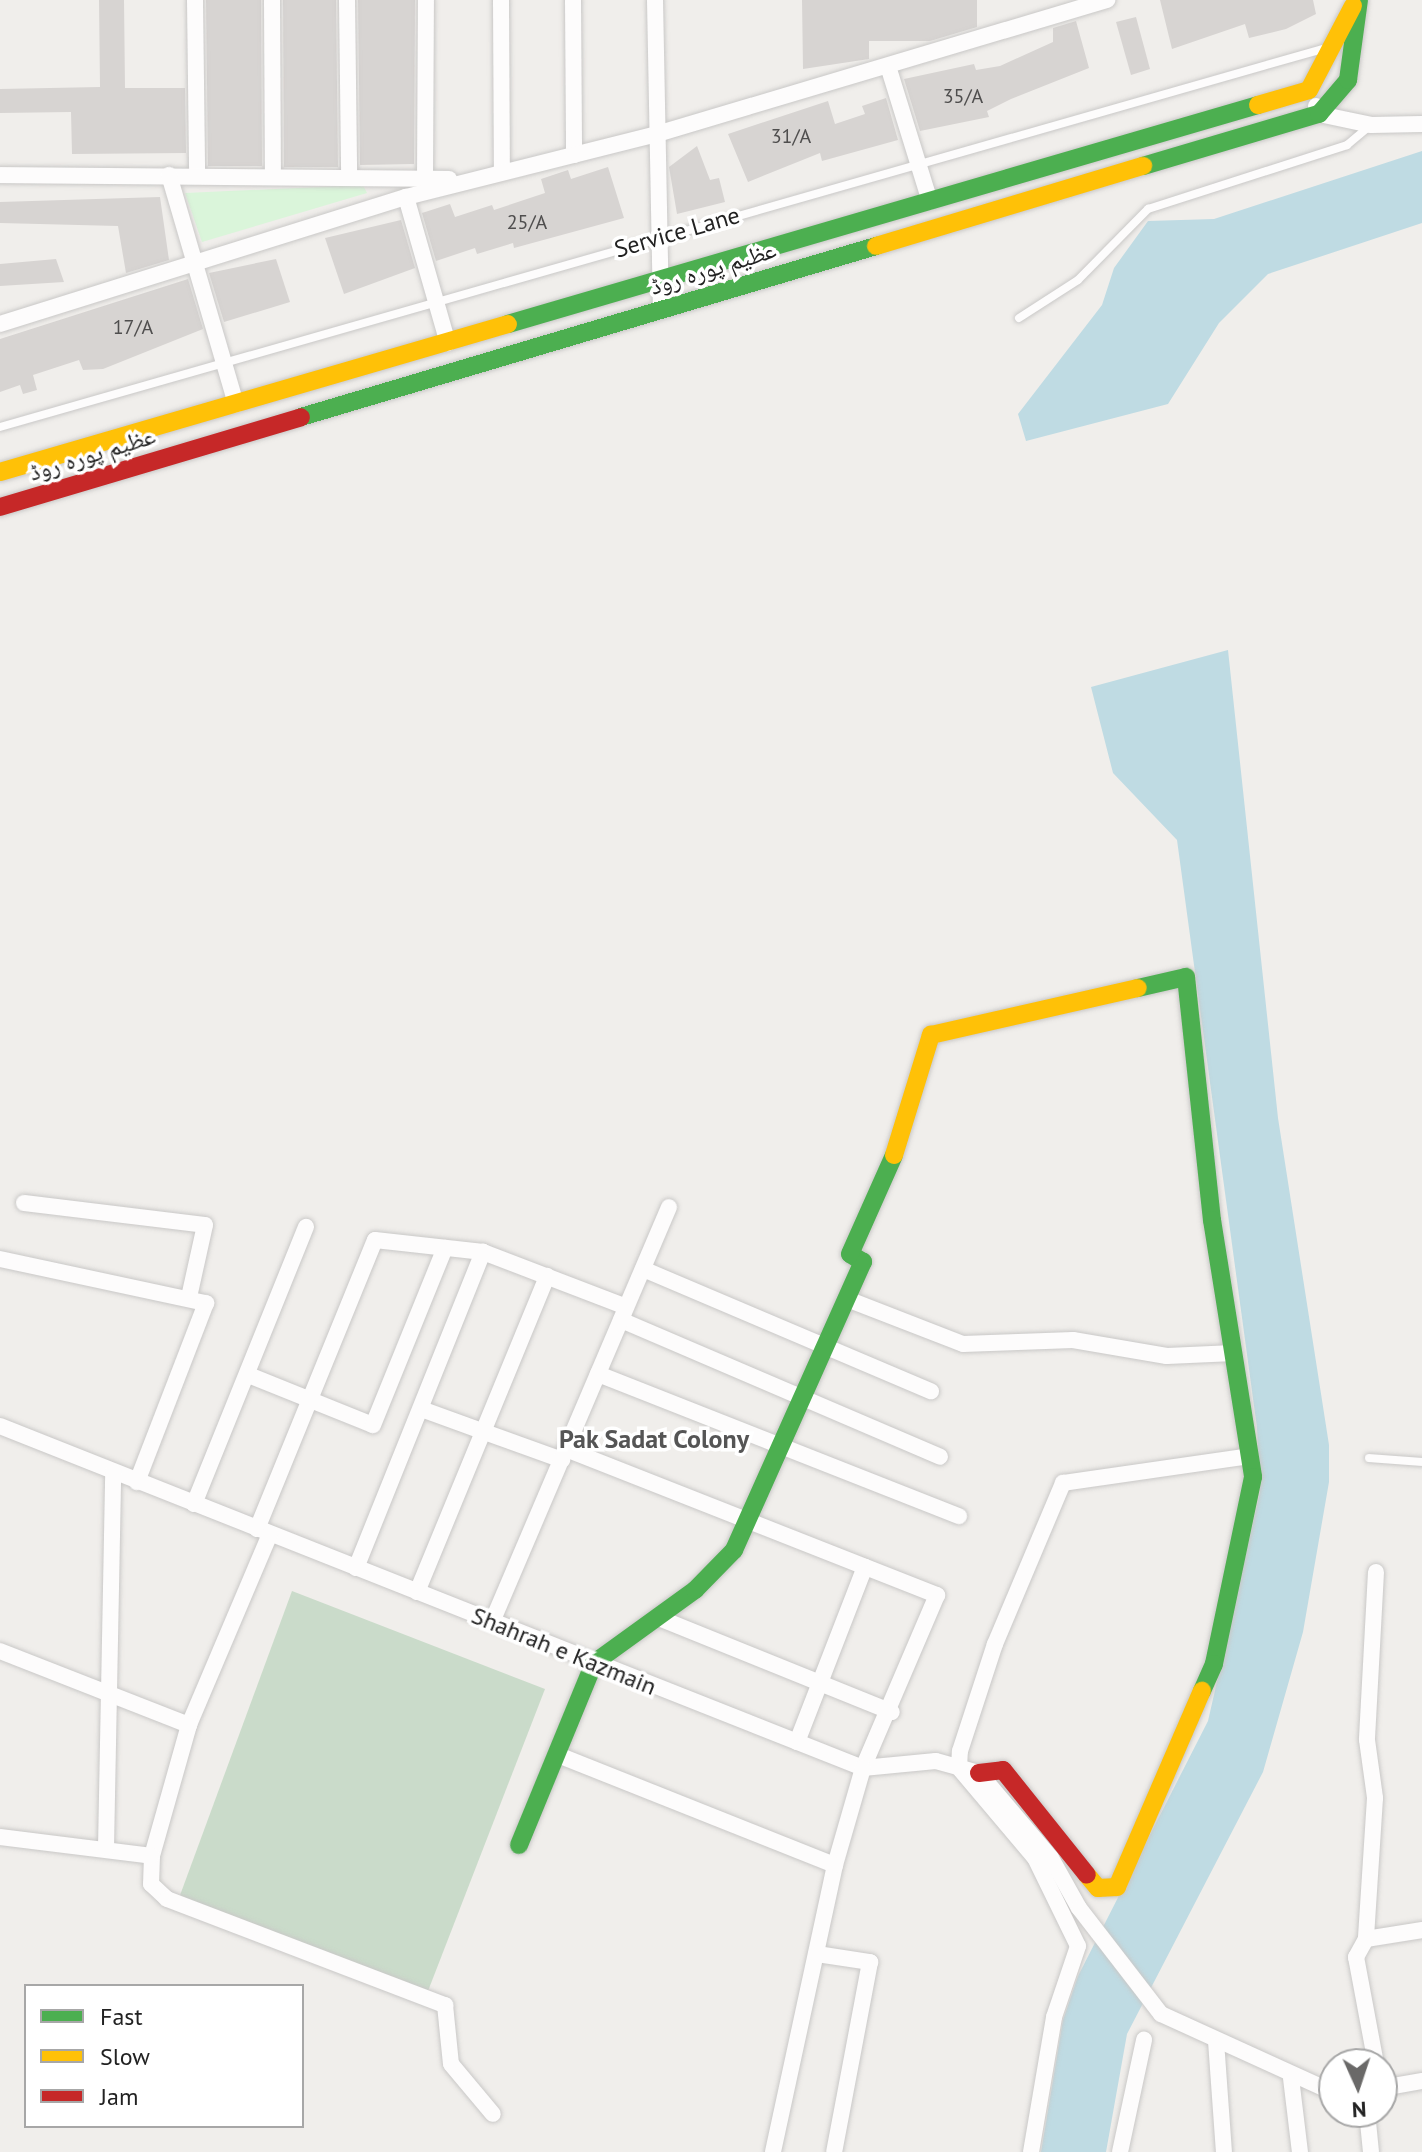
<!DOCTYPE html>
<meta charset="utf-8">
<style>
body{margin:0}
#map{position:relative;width:1422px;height:2152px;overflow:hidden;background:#f0eeeb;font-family:"PT Sans","Noto Naskh Arabic",sans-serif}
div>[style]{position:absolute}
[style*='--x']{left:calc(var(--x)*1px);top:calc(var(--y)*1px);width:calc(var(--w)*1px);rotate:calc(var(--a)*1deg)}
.cemetery>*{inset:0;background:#cadbca}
.park>*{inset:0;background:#daf5da}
.water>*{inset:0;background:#bfdbe3}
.building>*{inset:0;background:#d7d4d2}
.roads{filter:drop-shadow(0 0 2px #c9c8c7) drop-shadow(0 0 2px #c9c8c7)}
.lane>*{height:8px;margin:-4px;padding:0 4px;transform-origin:4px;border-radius:4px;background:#fdfcfc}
.street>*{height:16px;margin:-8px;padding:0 8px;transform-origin:8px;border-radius:8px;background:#fdfcfc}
.fast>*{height:18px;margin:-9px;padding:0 9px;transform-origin:9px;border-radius:9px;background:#4caf50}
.slow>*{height:18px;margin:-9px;padding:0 9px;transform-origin:9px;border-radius:9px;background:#ffc107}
.jam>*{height:18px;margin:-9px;padding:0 9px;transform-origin:9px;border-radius:9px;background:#c62828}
span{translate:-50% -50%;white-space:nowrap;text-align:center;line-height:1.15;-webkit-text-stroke:7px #fff;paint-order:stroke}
.number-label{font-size:20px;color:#4f4e4e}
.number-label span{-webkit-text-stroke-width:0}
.street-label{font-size:24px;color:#222}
.neighbourhood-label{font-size:26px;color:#555;font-weight:700}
.legend{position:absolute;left:24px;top:1984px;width:280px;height:144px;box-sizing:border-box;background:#fff;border:2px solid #a7a7a7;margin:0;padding:10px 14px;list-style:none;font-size:24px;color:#222}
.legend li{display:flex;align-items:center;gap:16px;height:40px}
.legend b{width:40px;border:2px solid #a7a7a7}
.north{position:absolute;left:1318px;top:2048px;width:80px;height:80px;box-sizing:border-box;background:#fff;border:2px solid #a7a7a7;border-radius:50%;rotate:177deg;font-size:22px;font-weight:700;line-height:32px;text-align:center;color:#222}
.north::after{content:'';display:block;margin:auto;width:28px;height:36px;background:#6a6968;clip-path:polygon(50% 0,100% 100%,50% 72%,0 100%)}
</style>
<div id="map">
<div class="cemetery">
<i style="clip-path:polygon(292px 1591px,545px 1689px,428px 1991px,179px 1898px)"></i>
</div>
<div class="park">
<i style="clip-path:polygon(363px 185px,367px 193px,202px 242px,185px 193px)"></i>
</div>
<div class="water">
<i style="clip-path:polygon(1422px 151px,1422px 223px,1268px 274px,1219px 323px,1168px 404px,1026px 441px,1018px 414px,1102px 305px,1114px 268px,1148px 221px,1214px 219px)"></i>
<i style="clip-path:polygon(1228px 650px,1278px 1118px,1329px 1445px,1329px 1482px,1303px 1632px,1263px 1772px,1127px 2034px,1106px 2152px,1041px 2152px,1063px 2020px,1078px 1976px,1208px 1721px,1260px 1492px,1257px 1428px,1177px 840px,1113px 773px,1091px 687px)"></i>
</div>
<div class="building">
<i style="clip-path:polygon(99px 0,124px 0,125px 88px,185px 88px,186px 153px,72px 154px,71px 112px,0 113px,0 89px,100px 87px)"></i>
<i style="clip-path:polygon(206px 0,261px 0,262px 166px,208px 166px)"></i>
<i style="clip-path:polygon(283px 0,336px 0,338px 167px,284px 167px)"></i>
<i style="clip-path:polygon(358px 0,415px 0,414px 164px,360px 165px)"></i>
<i style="clip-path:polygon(802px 0,977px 0,977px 27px,930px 41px,869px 41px,869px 59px,803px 69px)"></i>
<i style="clip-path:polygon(1160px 0,1313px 0,1316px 14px,1286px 29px,1249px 38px,1245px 24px,1172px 49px)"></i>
<i style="clip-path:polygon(1136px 17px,1150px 69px,1131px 75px,1116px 22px)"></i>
<i style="clip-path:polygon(1076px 21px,1089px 68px,1011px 99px,987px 111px,989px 117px,920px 131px,904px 79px,974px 64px,976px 70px,1000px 66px,1053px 42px,1053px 28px)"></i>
<i style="clip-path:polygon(886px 98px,898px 140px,822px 161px,820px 153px,748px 182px,728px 134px,828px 101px,835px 124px,865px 114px,862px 106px)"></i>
<i style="clip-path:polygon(697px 146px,710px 180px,719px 178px,725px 202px,677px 214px,669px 167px)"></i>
<i style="clip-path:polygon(608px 167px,624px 218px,514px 248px,513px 243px,477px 254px,475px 248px,436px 261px,422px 213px,450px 204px,455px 217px,492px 205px,494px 210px,545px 193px,541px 179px,568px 170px,571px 179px)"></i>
<i style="clip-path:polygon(160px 197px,169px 260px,126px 273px,118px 226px,0 223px,0 202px)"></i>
<i style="clip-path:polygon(401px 220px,415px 268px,344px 294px,325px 238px)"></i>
<i style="clip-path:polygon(56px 259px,64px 282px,0 286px,0 264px)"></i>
<i style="clip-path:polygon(276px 259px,290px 302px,224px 322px,209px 273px)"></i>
<i style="clip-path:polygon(188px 279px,203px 329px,103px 369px,83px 370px,79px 360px,33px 375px,37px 390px,23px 394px,20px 385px,0 392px,0 339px)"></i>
</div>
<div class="roads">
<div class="lane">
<i style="--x:1019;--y:318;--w:70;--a:-32.8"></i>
<i style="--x:1078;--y:280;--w:100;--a:-45.4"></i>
<i style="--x:1148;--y:209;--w:209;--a:-17.8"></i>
<i style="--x:1347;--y:145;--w:30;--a:-40"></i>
<i style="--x:0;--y:427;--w:1379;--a:-15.95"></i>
<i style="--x:1369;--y:1458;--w:53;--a:4.3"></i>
</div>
<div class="street">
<i style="--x:195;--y:0;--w:175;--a:89.3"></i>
<i style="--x:272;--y:0;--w:175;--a:89.7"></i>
<i style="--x:347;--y:0;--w:176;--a:89.3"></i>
<i style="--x:501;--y:0;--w:172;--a:89.7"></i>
<i style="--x:573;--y:0;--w:155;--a:89.6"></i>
<i style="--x:655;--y:0;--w:309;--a:88.9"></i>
<i style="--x:888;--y:66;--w:142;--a:72.8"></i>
<i style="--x:1316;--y:106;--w:9;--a:69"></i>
<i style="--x:1319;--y:114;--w:53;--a:11.9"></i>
<i style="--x:1371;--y:125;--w:51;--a:-1.1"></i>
<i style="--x:0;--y:175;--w:449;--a:0.5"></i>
<i style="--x:169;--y:175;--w:239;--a:73.7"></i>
<i style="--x:425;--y:179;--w:179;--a:-89.7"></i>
<i style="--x:406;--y:197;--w:152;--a:74"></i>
<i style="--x:0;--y:324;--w:425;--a:-17.4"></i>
<i style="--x:406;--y:197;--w:259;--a:-14.1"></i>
<i style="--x:657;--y:134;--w:470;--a:-16.6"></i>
<i style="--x:24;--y:1203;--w:182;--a:6.9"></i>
<i style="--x:205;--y:1225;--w:74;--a:102.5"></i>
<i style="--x:0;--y:1259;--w:211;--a:12.1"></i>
<i style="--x:206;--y:1303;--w:192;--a:111.1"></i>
<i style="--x:643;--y:1269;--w:313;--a:23"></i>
<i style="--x:847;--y:1299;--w:124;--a:21.2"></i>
<i style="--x:963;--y:1344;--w:110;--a:-2.1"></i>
<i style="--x:1073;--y:1340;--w:95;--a:9.7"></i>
<i style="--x:1167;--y:1356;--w:67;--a:-2.6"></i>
<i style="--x:621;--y:1320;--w:347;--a:23.2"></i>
<i style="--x:598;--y:1374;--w:388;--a:21.5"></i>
<i style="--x:251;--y:1376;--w:131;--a:21.9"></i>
<i style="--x:373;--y:1425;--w:191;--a:-67.9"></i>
<i style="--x:424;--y:1410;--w:147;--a:19.9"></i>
<i style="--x:0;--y:1426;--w:928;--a:21.62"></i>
<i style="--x:863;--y:1768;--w:73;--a:-5.5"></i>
<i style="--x:936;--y:1761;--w:45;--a:15.6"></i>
<i style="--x:979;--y:1773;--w:111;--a:49.7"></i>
<i style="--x:1051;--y:1858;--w:57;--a:60.8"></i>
<i style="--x:1079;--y:1908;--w:134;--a:52.3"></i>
<i style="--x:1161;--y:2014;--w:190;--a:24.5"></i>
<i style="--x:566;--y:1449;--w:399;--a:21.5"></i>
<i style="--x:937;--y:1595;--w:188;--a:113.2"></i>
<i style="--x:863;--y:1768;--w:101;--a:106.1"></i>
<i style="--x:835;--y:1865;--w:294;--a:102.2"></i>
<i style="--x:194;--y:1504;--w:299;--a:-68"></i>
<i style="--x:257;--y:1529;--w:312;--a:-67.8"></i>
<i style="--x:375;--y:1240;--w:109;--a:6.3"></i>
<i style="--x:483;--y:1252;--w:153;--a:21"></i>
<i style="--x:270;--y:1534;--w:207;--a:113"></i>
<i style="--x:189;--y:1725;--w:136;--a:105.8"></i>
<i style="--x:152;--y:1856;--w:28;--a:92"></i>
<i style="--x:151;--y:1884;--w:22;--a:43"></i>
<i style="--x:167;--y:1899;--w:298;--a:20.9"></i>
<i style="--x:445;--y:2005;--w:59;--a:84.2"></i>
<i style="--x:451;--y:2064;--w:65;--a:50"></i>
<i style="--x:356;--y:1568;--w:341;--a:-68.1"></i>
<i style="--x:1376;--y:1572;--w:168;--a:93.1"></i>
<i style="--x:1367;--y:1740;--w:59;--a:82.1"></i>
<i style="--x:1375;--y:1798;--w:141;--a:93.7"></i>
<i style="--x:1366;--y:1939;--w:21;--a:119"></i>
<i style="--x:1356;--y:1957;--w:109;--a:79.4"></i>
<i style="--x:417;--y:1592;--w:342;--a:-67.6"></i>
<i style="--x:659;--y:1618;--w:251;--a:22"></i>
<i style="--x:492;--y:1622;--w:451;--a:-66.9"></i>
<i style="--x:0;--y:1651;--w:203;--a:21.4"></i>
<i style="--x:797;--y:1742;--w:188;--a:-68.8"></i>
<i style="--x:558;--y:1755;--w:298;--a:21.7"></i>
<i style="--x:0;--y:1837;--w:153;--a:7.1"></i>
<i style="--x:106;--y:1848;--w:376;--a:-88.9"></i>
<i style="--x:1366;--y:1939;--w:57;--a:-9.1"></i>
<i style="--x:817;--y:1954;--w:54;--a:8.6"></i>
<i style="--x:870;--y:1962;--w:193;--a:100.7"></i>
<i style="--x:1216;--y:2041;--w:111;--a:85.9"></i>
<i style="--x:1291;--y:2078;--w:75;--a:83.1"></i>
<i style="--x:1382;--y:2088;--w:41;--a:-9.9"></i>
<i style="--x:1367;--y:2112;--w:40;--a:84.3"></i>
<i style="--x:1031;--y:2152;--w:137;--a:-80.3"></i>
<i style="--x:1054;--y:2017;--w:75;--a:-71.3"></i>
<i style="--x:1078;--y:1946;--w:98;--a:-116"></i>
<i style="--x:1035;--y:1858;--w:118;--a:-130.2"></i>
<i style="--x:959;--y:1768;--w:17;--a:-87"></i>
<i style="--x:960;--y:1751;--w:113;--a:-71.9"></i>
<i style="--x:995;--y:1644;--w:175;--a:-67.1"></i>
<i style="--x:1063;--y:1483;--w:189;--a:-8.2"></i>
<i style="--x:1120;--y:2152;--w:115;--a:-77.9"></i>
</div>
<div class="fast">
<i style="--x:1143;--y:166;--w:184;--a:-16.5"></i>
<i style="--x:1319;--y:114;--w:45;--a:-49.5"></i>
<i style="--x:1348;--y:80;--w:81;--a:-82.2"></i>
<i style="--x:508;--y:324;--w:781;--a:-16.28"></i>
<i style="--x:301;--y:417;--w:600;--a:-16.56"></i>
<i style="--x:1138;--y:988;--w:49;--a:-12.9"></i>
<i style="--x:1186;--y:977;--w:244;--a:83.9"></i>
<i style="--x:1212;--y:1220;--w:260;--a:80.9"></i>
<i style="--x:1253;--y:1477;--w:191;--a:101.8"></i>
<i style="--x:1214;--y:1664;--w:30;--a:114"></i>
<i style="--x:519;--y:1845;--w:197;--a:-67.6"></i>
<i style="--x:594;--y:1663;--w:125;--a:-35.9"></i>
<i style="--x:695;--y:1590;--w:56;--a:-45.7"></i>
<i style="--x:734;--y:1550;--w:316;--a:-65.9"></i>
<i style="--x:863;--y:1262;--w:15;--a:-148"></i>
<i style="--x:850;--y:1254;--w:108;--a:-66"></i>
</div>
<div class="slow">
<i style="--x:1258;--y:105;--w:53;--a:-16.4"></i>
<i style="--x:1309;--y:90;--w:95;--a:-62.4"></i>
<i style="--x:876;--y:246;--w:279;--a:-16.7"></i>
<i style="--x:0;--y:472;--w:529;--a:-16.24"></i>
<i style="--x:894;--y:1155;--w:126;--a:-72.9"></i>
<i style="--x:931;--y:1035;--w:212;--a:-12.8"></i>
<i style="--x:1087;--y:1875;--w:17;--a:50"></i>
<i style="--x:1098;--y:1888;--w:19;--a:-3"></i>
<i style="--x:1117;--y:1887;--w:214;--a:-66.6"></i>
</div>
<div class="jam">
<i style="--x:0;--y:507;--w:314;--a:-16.6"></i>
<i style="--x:979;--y:1773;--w:24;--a:-7"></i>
<i style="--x:1003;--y:1770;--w:134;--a:51.3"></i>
</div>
</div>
<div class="number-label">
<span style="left:963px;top:96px">35/A</span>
<span style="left:791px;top:136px">31/A</span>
<span style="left:527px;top:222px">25/A</span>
<span style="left:133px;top:327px">17/A</span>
</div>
<div class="street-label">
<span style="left:677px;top:232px;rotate:-16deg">Service Lane</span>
<span style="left:713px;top:268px;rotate:-17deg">عظیم پورہ روڈ</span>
<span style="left:92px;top:454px;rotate:-17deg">عظیم پورہ روڈ</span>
<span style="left:564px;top:1651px;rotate:22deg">Shahrah e Kazmain</span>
</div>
<div class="neighbourhood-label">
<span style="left:654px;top:1439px">Pak Sadat Colony</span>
</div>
<ul class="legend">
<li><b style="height:10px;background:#4caf50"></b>Fast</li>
<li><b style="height:10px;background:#ffc107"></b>Slow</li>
<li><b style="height:10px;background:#c62828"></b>Jam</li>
</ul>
<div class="north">N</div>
</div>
